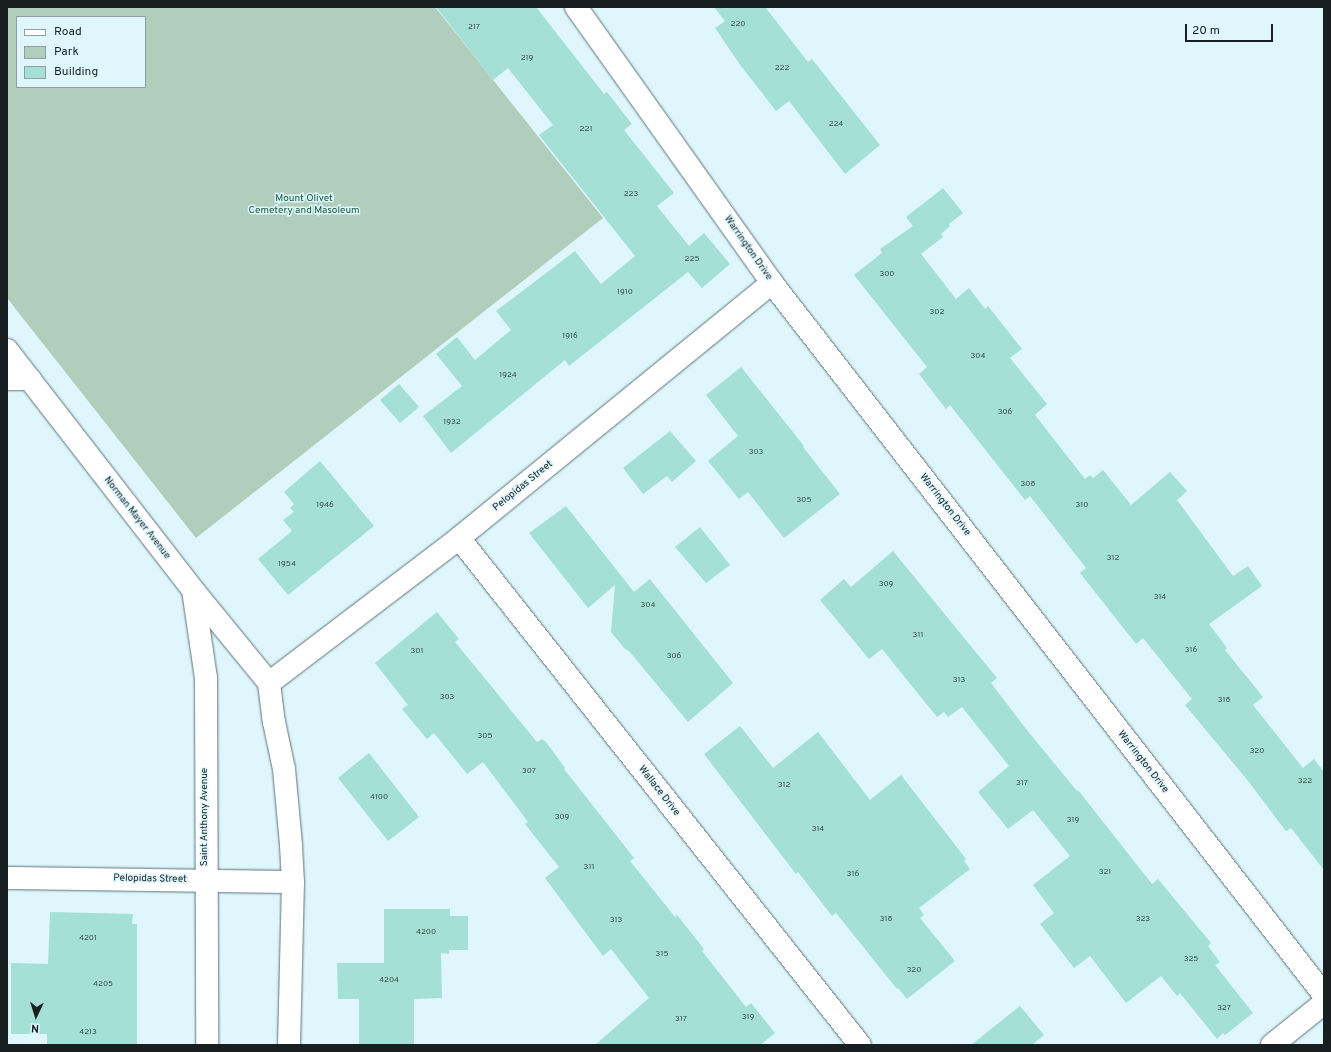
<!DOCTYPE html>
<style>
body{margin:0}
#map{position:relative;width:1331px;height:1052px;overflow:hidden;background:#def6fc;font-family:Overpass,sans-serif}
div>[style]{position:absolute}
[style*='--x']{left:calc(var(--x)*1px);top:calc(var(--y)*1px);width:calc(var(--w)*1px);rotate:calc(var(--a)*1deg)}
.green>*{inset:0;background:#b1cdbb}
.building>*{inset:0;background:#a5e0d7}
.roads{filter:drop-shadow(0 0 1px #5e7378) drop-shadow(0 0 1px #5e7378)}
.minor>*{height:22px;margin:-11px;padding:0 11px;transform-origin:11px;border-radius:11px;background:#fff}
span{translate:-50% -50%;white-space:nowrap;text-align:center;line-height:1.15;-webkit-text-stroke:3px #def6fc;paint-order:stroke}
.number-label{font-size:8px;color:#3a4f4e}
.number-label span{-webkit-text-stroke-width:0}
.park-label{font-size:10px;color:#105936}
.street-label{font-size:10px;color:#171f21}
.frame{position:absolute;inset:0;border:8px solid #171f21;pointer-events:none}
.legend{position:absolute;left:16px;top:16px;width:130px;height:72px;box-sizing:border-box;background:#def6fc;border:1px solid #8ea0a4;margin:0;padding:5px 7px;list-style:none;font-size:12px;color:#171f21}
.legend li{display:flex;align-items:center;gap:8px;height:20px}
.legend b{width:20px;border:1px solid #8ea0a4}
.north{position:absolute;left:16px;top:996px;width:40px;height:40px;-webkit-text-stroke:3px #def6fc;paint-order:stroke;rotate:184deg;font-size:11px;font-weight:700;line-height:16px;text-align:center;color:#171f21}
.north::after{content:'';display:block;margin:auto;width:14px;height:18px;background:#171f21;clip-path:polygon(50% 0,100% 100%,50% 72%,0 100%)}
.scale{position:absolute;left:1185px;top:24px;width:88px;height:18px;box-sizing:border-box;border:2px solid #171f21;border-top:0;padding-left:5px;font-size:12px;line-height:14px;white-space:nowrap;color:#171f21;-webkit-text-stroke:3px #def6fc;paint-order:stroke}
</style>
<div id="map">
<div class="green">
<i style="clip-path:polygon(evenodd,7px 7px,435px 7px,603px 218px,196px 538px,7px 298px,7px 7px,17px 17px,145px 17px,145px 87px,17px 87px,17px 17px)"></i>
</div>
<div class="building">
<i style="clip-path:polygon(436px 7px,536px 7px,604px 94px,607px 92px,632px 124px,624px 130px,674px 193px,657px 206px,689px 246px,704px 233px,730px 264px,702px 288px,688px 272px,569px 366px,565px 360px,451px 453px,423px 416px,462px 386px,436px 354px,457px 337px,475px 360px,511px 330px,496px 311px,575px 251px,601px 284px,635px 256px,539px 135px,553px 125px,508px 68px,493px 80px)"></i>
<i style="clip-path:polygon(714px 7px,765px 7px,808px 62px,812px 59px,880px 145px,845px 174px,789px 101px,776px 111px,741px 66px,715px 28px,725px 21px)"></i>
<i style="clip-path:polygon(943px 188px,963px 213px,949px 224px,950px 226px,941px 234px,943px 237px,921px 254px,956px 299px,969px 288px,985px 309px,988px 306px,1022px 349px,1010px 358px,1047px 404px,1035px 415px,1085px 479px,1090px 475px,1093px 478px,1103px 470px,1131px 505px,1170px 472px,1187px 491px,1177px 500px,1233px 576px,1248px 566px,1262px 586px,1209px 624px,1227px 648px,1225px 650px,1263px 697px,1253px 705px,1303px 768px,1314px 759px,1324px 772px,1324px 870px,1291px 828px,1287px 831px,1285px 830px,1249px 782px,1185px 705px,1192px 699px,1143px 638px,1136px 644px,1080px 573px,1086px 568px,1030px 496px,1025px 500px,950px 405px,946px 409px,919px 374px,927px 367px,854px 275px,882px 253px,880px 249px,913px 226px,906px 217px)"></i>
<i style="clip-path:polygon(741px 367px,804px 446px,803px 447px,840px 494px,784px 538px,748px 492px,739px 499px,708px 461px,738px 436px,706px 395px)"></i>
<i style="clip-path:polygon(399px 384px,419px 407px,400px 423px,380px 400px)"></i>
<i style="clip-path:polygon(670px 431px,696px 461px,672px 482px,667px 476px,643px 494px,623px 468px)"></i>
<i style="clip-path:polygon(320px 461px,374px 526px,288px 595px,258px 559px,292px 531px,283px 520px,294px 512px,290px 508px,294px 504px,284px 492px)"></i>
<i style="clip-path:polygon(566px 506px,634px 592px,650px 579px,733px 683px,688px 722px,629px 651px,625px 649px,611px 632px,615px 585px,588px 608px,529px 533px)"></i>
<i style="clip-path:polygon(700px 527px,730px 565px,706px 583px,675px 547px)"></i>
<i style="clip-path:polygon(893px 551px,997px 678px,991px 683px,1026px 729px,1077px 791px,1078px 790px,1152px 884px,1158px 879px,1211px 943px,1208px 946px,1220px 962px,1215px 965px,1253px 1013px,1225px 1035px,1223px 1033px,1217px 1039px,1180px 993px,1177px 996px,1161px 976px,1126px 1003px,1090px 956px,1074px 968px,1040px 924px,1054px 913px,1033px 885px,1070px 856px,1033px 810px,1008px 829px,978px 792px,1009px 766px,962px 707px,948px 717px,944px 712px,937px 717px,882px 649px,869px 659px,820px 600px,844px 579px,851px 587px)"></i>
<i style="clip-path:polygon(437px 612px,459px 639px,455px 642px,537px 742px,542px 739px,546px 742px,565px 768px,564px 769px,634px 858px,630px 861px,675px 917px,677px 915px,704px 949px,702px 951px,746px 1007px,751px 1003px,775px 1033px,760px 1045px,595px 1045px,649px 998px,611px 949px,603px 956px,545px 878px,559px 867px,525px 824px,528px 822px,483px 762px,467px 774px,434px 733px,427px 739px,402px 709px,408px 705px,375px 663px)"></i>
<i style="clip-path:polygon(740px 726px,773px 768px,818px 732px,870px 800px,901px 775px,966px 859px,964px 861px,970px 869px,919px 908px,924px 915px,920px 918px,955px 961px,907px 999px,898px 988px,897px 989px,836px 913px,832px 916px,798px 872px,796px 874px,704px 754px)"></i>
<i style="clip-path:polygon(369px 753px,419px 817px,388px 841px,338px 778px)"></i>
<i style="clip-path:polygon(384px 909px,450px 909px,450px 916px,468px 916px,468px 950px,449px 950px,449px 954px,441px 953px,442px 998px,414px 999px,414px 1045px,359px 1045px,359px 999px,338px 999px,337px 963px,384px 963px)"></i>
<i style="clip-path:polygon(50px 912px,133px 914px,132px 924px,137px 924px,137px 1045px,47px 1045px,47px 1034px,11px 1034px,11px 963px,48px 964px)"></i>
<i style="clip-path:polygon(1020px 1006px,1044px 1035px,1032px 1045px,971px 1045px)"></i>
</div>
<div class="roads">
<div class="minor">
<i style="--x:576;--y:7;--w:339;--a:54.6"></i>
<i style="--x:772;--y:283;--w:901;--a:52.21"></i>
<i style="--x:7;--y:350;--w:304;--a:52.2"></i>
<i style="--x:193;--y:590;--w:120;--a:50.7"></i>
<i style="--x:7;--y:379;--w:23;--a:0"></i>
<i style="--x:459;--y:538;--w:646;--a:51.66"></i>
<i style="--x:193;--y:590;--w:89;--a:81.6"></i>
<i style="--x:206;--y:678;--w:367;--a:89.8"></i>
<i style="--x:269;--y:683;--w:239;--a:-37.3"></i>
<i style="--x:459;--y:538;--w:404;--a:-39.2"></i>
<i style="--x:269;--y:683;--w:39;--a:83"></i>
<i style="--x:274;--y:722;--w:48;--a:78"></i>
<i style="--x:284;--y:769;--w:76;--a:84.7"></i>
<i style="--x:291;--y:845;--w:37;--a:87"></i>
<i style="--x:293;--y:882;--w:163;--a:91.4"></i>
<i style="--x:7;--y:878;--w:286;--a:0.8"></i>
<i style="--x:1272;--y:1045;--w:67;--a:-38.9"></i>
</div>
</div>
<div class="number-label">
<span style="left:738px;top:25px">220</span>
<span style="left:474px;top:28px">217</span>
<span style="left:527px;top:59px">219</span>
<span style="left:782px;top:69px">222</span>
<span style="left:836px;top:125px">224</span>
<span style="left:586px;top:130px">221</span>
<span style="left:631px;top:195px">223</span>
<span style="left:692px;top:260px">225</span>
<span style="left:887px;top:275px">300</span>
<span style="left:625px;top:293px">1910</span>
<span style="left:937px;top:313px">302</span>
<span style="left:570px;top:337px">1916</span>
<span style="left:978px;top:357px">304</span>
<span style="left:508px;top:376px">1924</span>
<span style="left:1005px;top:413px">306</span>
<span style="left:452px;top:423px">1932</span>
<span style="left:756px;top:453px">303</span>
<span style="left:1028px;top:485px">308</span>
<span style="left:804px;top:501px">305</span>
<span style="left:325px;top:506px">1946</span>
<span style="left:1082px;top:506px">310</span>
<span style="left:1113px;top:559px">312</span>
<span style="left:287px;top:565px">1954</span>
<span style="left:886px;top:585px">309</span>
<span style="left:1160px;top:598px">314</span>
<span style="left:648px;top:606px">304</span>
<span style="left:918px;top:636px">311</span>
<span style="left:1191px;top:651px">316</span>
<span style="left:417px;top:652px">301</span>
<span style="left:674px;top:657px">306</span>
<span style="left:959px;top:681px">313</span>
<span style="left:447px;top:698px">303</span>
<span style="left:1224px;top:701px">318</span>
<span style="left:485px;top:737px">305</span>
<span style="left:1257px;top:752px">320</span>
<span style="left:529px;top:772px">307</span>
<span style="left:1305px;top:782px">322</span>
<span style="left:1022px;top:784px">317</span>
<span style="left:784px;top:786px">312</span>
<span style="left:379px;top:798px">4100</span>
<span style="left:562px;top:818px">309</span>
<span style="left:1073px;top:821px">319</span>
<span style="left:818px;top:830px">314</span>
<span style="left:589px;top:868px">311</span>
<span style="left:1105px;top:873px">321</span>
<span style="left:853px;top:875px">316</span>
<span style="left:886px;top:920px">318</span>
<span style="left:1143px;top:920px">323</span>
<span style="left:616px;top:921px">313</span>
<span style="left:426px;top:933px">4200</span>
<span style="left:88px;top:939px">4201</span>
<span style="left:662px;top:955px">315</span>
<span style="left:1191px;top:960px">325</span>
<span style="left:914px;top:971px">320</span>
<span style="left:389px;top:981px">4204</span>
<span style="left:103px;top:985px">4205</span>
<span style="left:1224px;top:1009px">327</span>
<span style="left:748px;top:1018px">319</span>
<span style="left:681px;top:1020px">317</span>
<span style="left:88px;top:1033px">4213</span>
</div>
<div class="park-label">
<span style="left:304px;top:204px">Mount Olivet<br>Cemetery and Masoleum</span>
</div>
<div class="street-label">
<span style="left:748px;top:248px;rotate:55deg">Warrington Drive</span>
<span style="left:523px;top:486px;rotate:-39deg">Pelopidas Street</span>
<span style="left:945px;top:505px;rotate:52deg">Warrington Drive</span>
<span style="left:137px;top:518px;rotate:52deg">Norman Mayer Avenue</span>
<span style="left:1143px;top:762px;rotate:52deg">Warrington Drive</span>
<span style="left:659px;top:791px;rotate:52deg">Wallace Drive</span>
<span style="left:205px;top:817px;rotate:-90deg">Saint Anthony Avenue</span>
<span style="left:150px;top:879px;rotate:1deg">Pelopidas Street</span>
</div>
<div class="frame"></div>
<ul class="legend">
<li><b style="height:5px;background:#fff"></b>Road</li>
<li><b style="height:11px;background:#b1cdbb"></b>Park</li>
<li><b style="height:11px;background:#a5e0d7"></b>Building</li>
</ul>
<div class="north">N</div>
<div class="scale">20 m</div>
</div>
